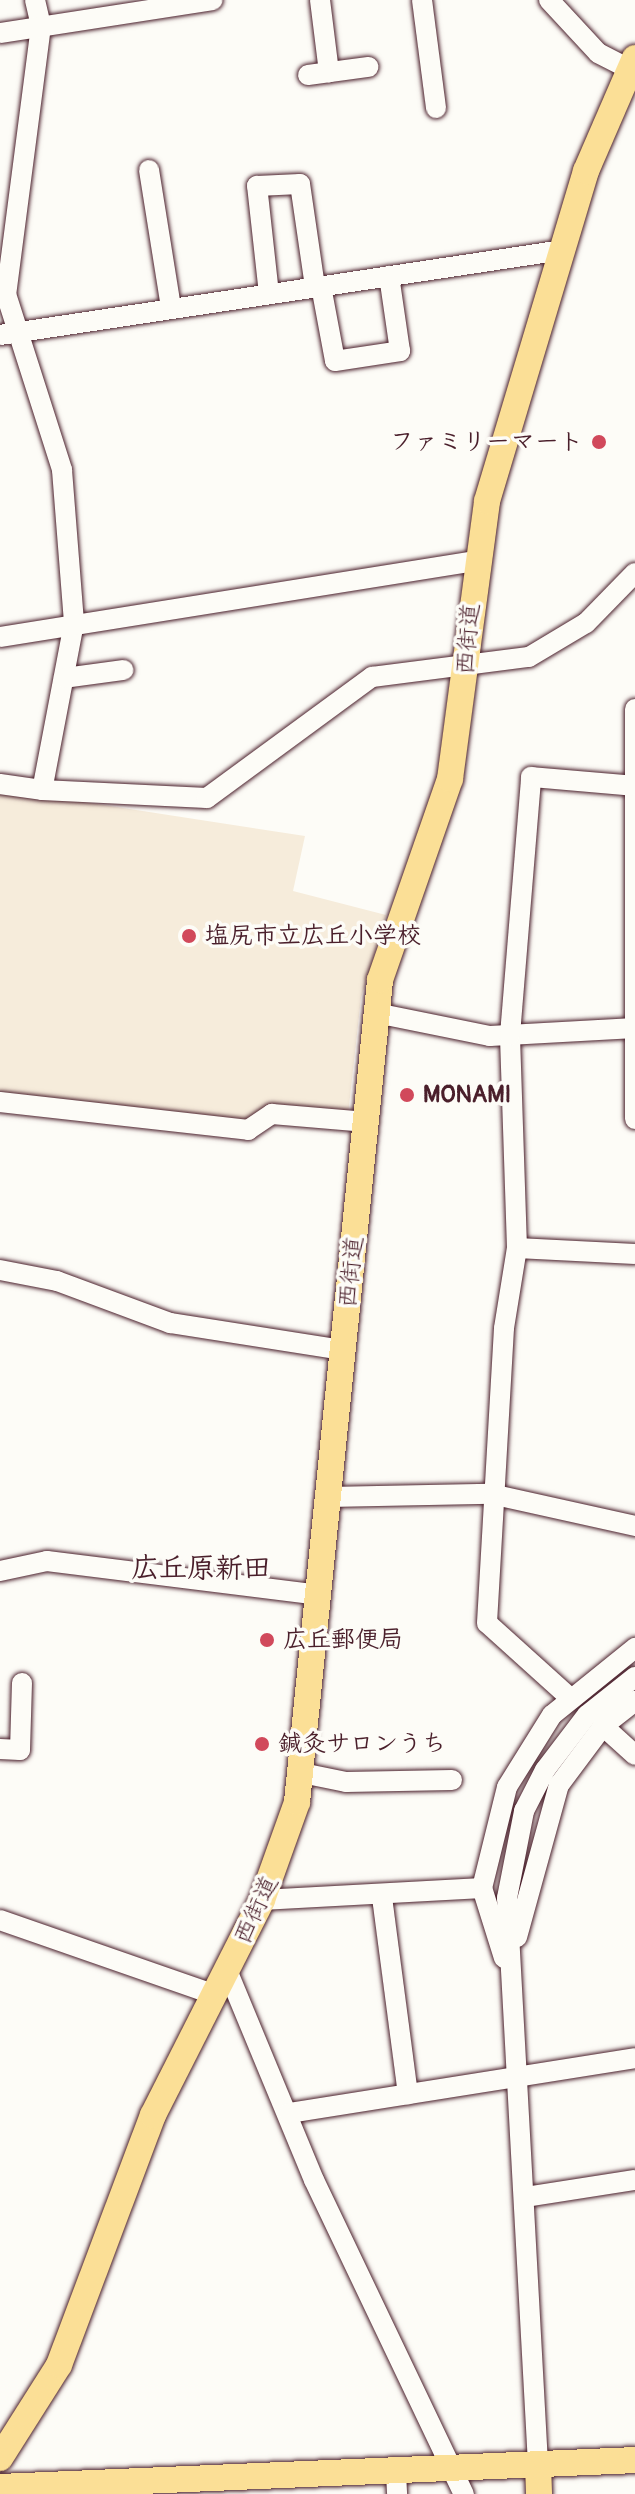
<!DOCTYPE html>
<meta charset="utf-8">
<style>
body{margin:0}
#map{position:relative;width:635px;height:2494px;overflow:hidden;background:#fdfcf7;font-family:Pangolin,"Klee One",sans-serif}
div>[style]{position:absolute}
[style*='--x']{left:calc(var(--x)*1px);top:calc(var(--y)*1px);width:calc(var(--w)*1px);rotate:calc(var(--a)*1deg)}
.built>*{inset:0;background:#f6ecdb}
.roads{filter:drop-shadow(0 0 2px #4a1f2b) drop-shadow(0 0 2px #4a1f2b)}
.minor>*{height:20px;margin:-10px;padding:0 10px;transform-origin:10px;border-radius:10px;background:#fdfcf7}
.major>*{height:26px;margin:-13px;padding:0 13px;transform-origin:13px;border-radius:13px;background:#fbdf96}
.dots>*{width:22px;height:22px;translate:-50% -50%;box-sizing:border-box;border:4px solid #fdfcf7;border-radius:50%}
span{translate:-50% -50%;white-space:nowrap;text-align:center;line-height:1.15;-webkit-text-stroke:7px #fdfcf7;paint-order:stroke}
.poi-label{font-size:24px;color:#4a1f2b;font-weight:700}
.right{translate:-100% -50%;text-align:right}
.left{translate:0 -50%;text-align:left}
.street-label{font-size:24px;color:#4a1f2b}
.quarter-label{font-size:28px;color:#4a1f2b;font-weight:700}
</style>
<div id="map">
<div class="built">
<i style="clip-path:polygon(0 789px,305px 836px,293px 891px,386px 915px,361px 998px,348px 1115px,249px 1125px,0 1097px)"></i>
</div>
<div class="roads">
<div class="minor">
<i style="--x:35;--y:0;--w:27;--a:77"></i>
<i style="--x:41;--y:26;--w:270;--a:97.4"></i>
<i style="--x:6;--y:294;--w:185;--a:72.3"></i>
<i style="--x:62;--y:470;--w:153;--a:85.5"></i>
<i style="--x:74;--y:623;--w:170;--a:100.8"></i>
<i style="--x:42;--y:790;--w:165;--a:2.8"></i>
<i style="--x:207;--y:798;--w:205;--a:-36.3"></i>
<i style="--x:372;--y:677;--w:158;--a:-7.3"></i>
<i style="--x:529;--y:657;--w:66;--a:-30.8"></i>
<i style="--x:586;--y:623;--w:70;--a:-45.6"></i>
<i style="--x:320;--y:0;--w:73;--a:82.9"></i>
<i style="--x:422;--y:0;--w:109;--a:82.6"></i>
<i style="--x:549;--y:0;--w:72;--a:47.2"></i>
<i style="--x:598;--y:53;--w:36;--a:27"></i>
<i style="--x:0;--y:33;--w:215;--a:-8.8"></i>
<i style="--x:308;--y:75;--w:61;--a:-7.6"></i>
<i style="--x:149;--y:170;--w:140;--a:80.9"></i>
<i style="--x:321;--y:286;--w:76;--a:79.4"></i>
<i style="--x:335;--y:361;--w:66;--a:-8.7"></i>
<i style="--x:400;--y:351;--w:76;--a:-98.3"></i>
<i style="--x:269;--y:294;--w:109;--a:-96.3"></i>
<i style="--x:257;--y:186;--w:43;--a:-2.7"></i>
<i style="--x:300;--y:184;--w:104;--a:81.7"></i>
<i style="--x:0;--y:335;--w:569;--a:-8.59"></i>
<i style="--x:0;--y:637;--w:480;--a:-9.1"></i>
<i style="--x:64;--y:678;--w:60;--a:-7.7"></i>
<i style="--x:635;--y:709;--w:410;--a:90"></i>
<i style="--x:0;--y:784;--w:42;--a:8.1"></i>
<i style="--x:376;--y:1013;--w:116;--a:11.4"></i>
<i style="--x:490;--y:1036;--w:145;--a:-3.2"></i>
<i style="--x:0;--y:1102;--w:250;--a:6.4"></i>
<i style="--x:248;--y:1130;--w:29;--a:-34"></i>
<i style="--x:272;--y:1114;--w:95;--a:4.8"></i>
<i style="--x:517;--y:1248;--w:118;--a:2.9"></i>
<i style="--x:0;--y:1270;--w:58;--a:10.9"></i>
<i style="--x:57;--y:1281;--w:121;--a:20.4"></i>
<i style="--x:170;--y:1323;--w:175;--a:8.9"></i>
<i style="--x:328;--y:1497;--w:163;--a:-1.1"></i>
<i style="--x:491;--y:1494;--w:148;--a:12.5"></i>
<i style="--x:0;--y:1571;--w:48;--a:-12"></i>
<i style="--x:47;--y:1561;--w:275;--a:7.1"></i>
<i style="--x:569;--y:1697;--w:110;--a:-137.9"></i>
<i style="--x:487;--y:1623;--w:295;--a:-86.7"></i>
<i style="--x:504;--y:1328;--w:81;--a:-80.8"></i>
<i style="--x:517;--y:1248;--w:213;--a:-91.9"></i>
<i style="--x:510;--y:1035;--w:259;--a:-85.3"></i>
<i style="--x:531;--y:777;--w:104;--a:4.9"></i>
<i style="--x:603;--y:1726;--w:43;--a:42.2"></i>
<i style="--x:0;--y:1749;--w:20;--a:3"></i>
<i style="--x:20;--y:1750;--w:67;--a:-88.3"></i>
<i style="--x:302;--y:1773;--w:45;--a:11.6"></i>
<i style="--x:346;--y:1782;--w:106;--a:-1.1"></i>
<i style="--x:382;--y:1897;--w:199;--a:82.5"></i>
<i style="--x:262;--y:1900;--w:220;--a:-3.1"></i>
<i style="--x:0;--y:1920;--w:225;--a:19.2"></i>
<i style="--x:517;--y:1937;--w:158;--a:-74.6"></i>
<i style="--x:559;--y:1785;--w:74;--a:-53.3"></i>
<i style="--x:603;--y:1726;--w:41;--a:-38"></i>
<i style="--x:504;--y:1958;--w:73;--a:-107.4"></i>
<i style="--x:482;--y:1888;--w:104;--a:-76.1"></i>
<i style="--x:507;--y:1787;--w:85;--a:-58"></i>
<i style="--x:552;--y:1715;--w:107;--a:-38.9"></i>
<i style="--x:227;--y:1970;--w:227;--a:67.5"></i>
<i style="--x:314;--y:2180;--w:348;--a:64.5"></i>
<i style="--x:289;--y:2113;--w:350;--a:-9"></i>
<i style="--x:525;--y:2197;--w:111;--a:-8.8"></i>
<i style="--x:538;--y:2464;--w:567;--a:-93.13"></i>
<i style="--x:507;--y:1898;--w:89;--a:-78.9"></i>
<i style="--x:524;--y:1811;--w:46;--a:-62.9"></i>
<i style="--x:545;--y:1770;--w:69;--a:-52.6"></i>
<i style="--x:587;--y:1715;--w:61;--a:-38.4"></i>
<i style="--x:396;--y:2473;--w:21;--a:87"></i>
</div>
<div class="major">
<i style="--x:0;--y:2458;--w:110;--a:-57.6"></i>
<i style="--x:59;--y:2365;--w:267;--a:-69.4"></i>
<i style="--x:153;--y:2115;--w:241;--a:-63.1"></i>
<i style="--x:262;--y:1900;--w:104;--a:-70.3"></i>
<i style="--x:297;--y:1802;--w:826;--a:-84.23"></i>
<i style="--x:380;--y:980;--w:213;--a:-70.8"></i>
<i style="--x:450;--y:779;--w:280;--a:-82.4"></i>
<i style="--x:487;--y:501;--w:345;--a:-73.3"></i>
<i style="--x:586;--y:171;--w:123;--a:-66.6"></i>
<i style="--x:538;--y:2464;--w:30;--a:88"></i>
<i style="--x:0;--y:2487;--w:636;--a:-2.43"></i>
</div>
</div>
<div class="dots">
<i style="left:599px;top:442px;background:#d1495b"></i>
<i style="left:189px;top:936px;background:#d1495b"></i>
<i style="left:407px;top:1095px;background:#d1495b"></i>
<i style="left:267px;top:1640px;background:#d1495b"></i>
<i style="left:262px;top:1744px;background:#d1495b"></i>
</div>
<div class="poi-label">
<span class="right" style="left:583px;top:442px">ファミリーマート</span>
<span class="left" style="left:205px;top:936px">塩尻市立広丘小学校</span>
<span class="left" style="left:423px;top:1095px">MONAMI</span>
<span class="left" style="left:283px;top:1640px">広丘郵便局</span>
<span class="left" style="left:278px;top:1744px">鍼灸サロンうち</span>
</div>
<div class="street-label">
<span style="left:468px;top:639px;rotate:-85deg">西街道</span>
<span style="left:351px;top:1272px;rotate:-84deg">西街道</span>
<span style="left:256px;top:1910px;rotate:-65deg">西街道</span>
</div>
<div class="quarter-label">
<span style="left:201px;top:1569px">広丘原新田</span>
</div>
</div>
